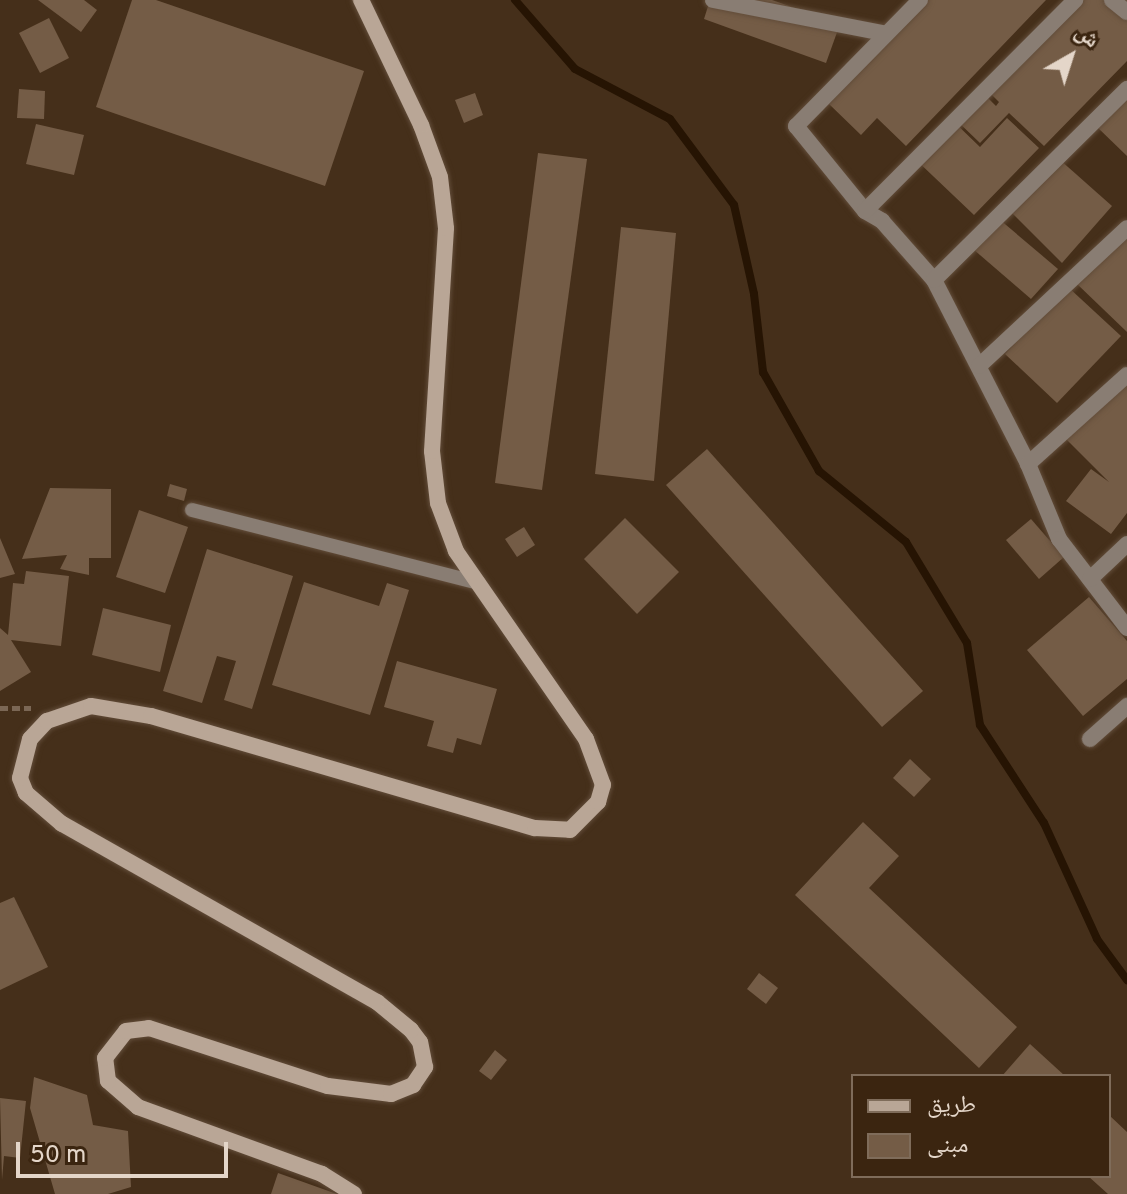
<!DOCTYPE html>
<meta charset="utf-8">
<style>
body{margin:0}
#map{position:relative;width:1127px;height:1194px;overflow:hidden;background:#452f1a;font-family:Overpass,"Noto Naskh Arabic",sans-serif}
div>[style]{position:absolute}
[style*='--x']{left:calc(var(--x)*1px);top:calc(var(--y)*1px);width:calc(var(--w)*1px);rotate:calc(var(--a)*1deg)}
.stream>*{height:8px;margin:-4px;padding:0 4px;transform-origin:4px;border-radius:4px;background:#261403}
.building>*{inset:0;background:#745c46}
.path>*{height:5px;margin-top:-2.5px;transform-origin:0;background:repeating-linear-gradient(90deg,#7b6755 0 8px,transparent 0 12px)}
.roads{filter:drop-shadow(0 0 2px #624d3a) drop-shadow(0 0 2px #624d3a)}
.service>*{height:14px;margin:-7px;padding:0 7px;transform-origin:7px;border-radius:7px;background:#897d73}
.minor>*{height:16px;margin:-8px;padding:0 8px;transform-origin:8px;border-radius:8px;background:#897d73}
.secondary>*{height:16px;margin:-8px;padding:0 8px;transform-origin:8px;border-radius:8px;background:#b9a696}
span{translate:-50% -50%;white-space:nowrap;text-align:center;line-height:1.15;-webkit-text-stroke:7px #3b2510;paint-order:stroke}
.legend{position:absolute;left:851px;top:1074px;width:260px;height:104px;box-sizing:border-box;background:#3b2510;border:2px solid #7f6c5a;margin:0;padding:10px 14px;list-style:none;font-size:24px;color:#e4d6c9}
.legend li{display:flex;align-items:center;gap:16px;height:40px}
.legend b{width:40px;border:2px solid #7f6c5a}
.north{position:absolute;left:1031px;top:16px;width:80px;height:80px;-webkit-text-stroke:6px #3b2510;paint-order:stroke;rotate:39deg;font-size:22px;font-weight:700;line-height:32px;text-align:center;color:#e4d6c9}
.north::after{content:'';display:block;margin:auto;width:28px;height:36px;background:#e4d6c9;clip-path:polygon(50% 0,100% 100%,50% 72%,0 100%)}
.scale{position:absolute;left:16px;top:1142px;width:212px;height:36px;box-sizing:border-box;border:4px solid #e4d6c9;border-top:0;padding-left:10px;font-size:24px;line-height:28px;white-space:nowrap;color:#e4d6c9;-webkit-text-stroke:6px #3b2510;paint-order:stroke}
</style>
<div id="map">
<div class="stream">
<i style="--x:515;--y:0;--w:91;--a:49"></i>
<i style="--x:575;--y:69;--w:107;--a:27.8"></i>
<i style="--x:670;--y:119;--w:107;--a:53.3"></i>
<i style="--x:734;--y:205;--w:91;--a:77.3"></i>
<i style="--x:754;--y:294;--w:79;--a:83.4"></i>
<i style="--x:763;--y:372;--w:114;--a:60.5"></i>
<i style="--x:819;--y:471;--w:112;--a:39.2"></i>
<i style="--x:906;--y:542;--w:118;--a:58.9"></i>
<i style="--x:967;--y:643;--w:83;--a:81"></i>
<i style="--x:980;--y:725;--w:117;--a:56.9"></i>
<i style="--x:1044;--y:823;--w:128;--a:65.4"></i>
<i style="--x:1097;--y:939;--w:51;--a:53.8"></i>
</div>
<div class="building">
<i style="clip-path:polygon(38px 0,84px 0,97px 10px,81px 32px)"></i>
<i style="clip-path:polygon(132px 0,156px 0,364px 71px,325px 186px,96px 107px)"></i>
<i style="clip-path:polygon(710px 0,772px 0,840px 24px,826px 63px,704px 19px)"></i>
<i style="clip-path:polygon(928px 0,1046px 0,906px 146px,877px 118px,861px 135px,829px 104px)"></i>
<i style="clip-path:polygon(1071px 0,1127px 0,1127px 61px,1044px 146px,1009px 113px,980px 143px,954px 118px,981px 91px,996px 106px,999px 102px,985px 88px)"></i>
<i style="clip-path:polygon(49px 18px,69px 58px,40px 73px,19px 33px)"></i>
<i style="clip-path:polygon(19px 89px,45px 91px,44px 119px,17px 118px)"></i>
<i style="clip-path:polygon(475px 93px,483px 115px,464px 123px,455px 100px)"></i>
<i style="clip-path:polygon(1127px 93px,1127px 156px,1096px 126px)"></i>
<i style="clip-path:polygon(950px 118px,980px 147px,1007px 118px,1039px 148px,974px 215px,913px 157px)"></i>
<i style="clip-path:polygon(36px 124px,84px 135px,74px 175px,26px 164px)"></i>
<i style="clip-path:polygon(538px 153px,587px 159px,542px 490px,495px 483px)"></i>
<i style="clip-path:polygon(1059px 159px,1112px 206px,1062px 263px,1012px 213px)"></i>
<i style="clip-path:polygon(999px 219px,1058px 269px,1031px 299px,973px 249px)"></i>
<i style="clip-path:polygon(621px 227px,676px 233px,654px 481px,595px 474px)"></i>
<i style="clip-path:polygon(1127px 231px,1127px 332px,1076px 283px)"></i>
<i style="clip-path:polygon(1068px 287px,1121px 336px,1057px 403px,1005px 354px)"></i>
<i style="clip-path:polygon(1127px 369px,1127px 513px,1111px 534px,1066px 501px,1091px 469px,1109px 482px,1060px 433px)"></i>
<i style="clip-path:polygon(707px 449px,923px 691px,882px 727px,666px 485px)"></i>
<i style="clip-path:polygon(170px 484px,187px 489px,184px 501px,167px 496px)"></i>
<i style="clip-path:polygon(50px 488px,111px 489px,111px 558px,89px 558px,89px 575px,60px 569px,67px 555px,22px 559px)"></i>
<i style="clip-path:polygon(139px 510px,188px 527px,165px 593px,116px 577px)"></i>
<i style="clip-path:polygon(625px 518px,679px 572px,637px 614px,584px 559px)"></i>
<i style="clip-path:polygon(1031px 519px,1064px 557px,1039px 579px,1006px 540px)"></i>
<i style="clip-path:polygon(524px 527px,535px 545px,517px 557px,505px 539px)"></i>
<i style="clip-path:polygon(0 538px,15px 574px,0 578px)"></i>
<i style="clip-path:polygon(207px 549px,293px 576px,252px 709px,224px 700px,236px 661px,217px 656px,202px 703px,163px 691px)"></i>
<i style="clip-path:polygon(26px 571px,69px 576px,61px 646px,11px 640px,31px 672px,0 691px,0 628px,8px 635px,13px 583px,24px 584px)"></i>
<i style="clip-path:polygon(304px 582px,379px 606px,387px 583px,409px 590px,370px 715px,272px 685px)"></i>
<i style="clip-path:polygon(1089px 597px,1127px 641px,1127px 679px,1083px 716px,1027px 650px)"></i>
<i style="clip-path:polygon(103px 608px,171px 625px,160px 672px,92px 655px)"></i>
<i style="clip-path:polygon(397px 661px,497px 689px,481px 745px,457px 738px,453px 753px,427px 746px,434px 721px,384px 707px)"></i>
<i style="clip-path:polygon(910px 759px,931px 779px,914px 797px,893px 778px)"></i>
<i style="clip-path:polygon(863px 822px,899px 856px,869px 888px,1017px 1027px,979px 1068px,795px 895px)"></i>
<i style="clip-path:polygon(14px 897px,48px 967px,0 990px,0 903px)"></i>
<i style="clip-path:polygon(759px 973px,778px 988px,766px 1004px,747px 989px)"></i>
<i style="clip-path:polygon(1030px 1044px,1065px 1076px,1002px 1076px)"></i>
<i style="clip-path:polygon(495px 1050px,507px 1060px,491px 1080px,479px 1071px)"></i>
<i style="clip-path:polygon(34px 1077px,87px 1095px,93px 1125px,128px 1131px,131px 1187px,108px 1194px,55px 1194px,30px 1108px)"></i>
<i style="clip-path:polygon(0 1098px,26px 1101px,20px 1158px,4px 1156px,2px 1180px)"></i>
<i style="clip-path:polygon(1109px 1115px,1127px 1132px,1127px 1194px,1108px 1194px,1088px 1176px,1109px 1176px)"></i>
<i style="clip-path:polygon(278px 1173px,337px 1194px,271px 1194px)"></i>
</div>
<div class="path">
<i style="--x:0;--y:708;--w:31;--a:0"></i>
</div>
<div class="roads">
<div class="service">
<i style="--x:192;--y:510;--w:296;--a:14.3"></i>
</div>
<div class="minor">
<i style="--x:713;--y:0;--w:173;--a:11"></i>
<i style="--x:920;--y:0;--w:177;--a:134.5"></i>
<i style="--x:796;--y:126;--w:109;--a:50.9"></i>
<i style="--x:865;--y:211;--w:20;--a:30"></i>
<i style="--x:882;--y:221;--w:79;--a:48.6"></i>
<i style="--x:934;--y:280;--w:207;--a:62.9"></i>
<i style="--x:1028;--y:464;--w:81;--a:67.5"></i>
<i style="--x:1059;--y:539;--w:112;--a:52.6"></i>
<i style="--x:1112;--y:0;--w:19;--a:39"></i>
<i style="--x:865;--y:211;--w:298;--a:-45.1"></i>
<i style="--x:934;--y:280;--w:272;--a:-44.7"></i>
<i style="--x:979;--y:366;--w:202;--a:-43"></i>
<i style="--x:1028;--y:464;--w:133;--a:-42"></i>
<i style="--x:1090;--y:579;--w:51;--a:-43.4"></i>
<i style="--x:1090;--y:739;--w:50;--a:-41.7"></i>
</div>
<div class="secondary">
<i style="--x:354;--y:1194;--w:38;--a:-148"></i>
<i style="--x:322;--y:1174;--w:196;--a:-160"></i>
<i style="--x:138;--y:1107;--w:40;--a:-139"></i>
<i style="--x:108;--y:1081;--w:23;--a:-97"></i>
<i style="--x:105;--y:1058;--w:34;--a:-52"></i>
<i style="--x:126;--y:1031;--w:23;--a:-7"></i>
<i style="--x:149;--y:1028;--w:188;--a:18"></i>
<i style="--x:328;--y:1086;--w:64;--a:7.2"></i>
<i style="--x:391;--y:1094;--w:24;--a:-22"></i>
<i style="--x:413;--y:1085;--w:22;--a:-56"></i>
<i style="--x:425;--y:1067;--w:25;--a:-101"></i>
<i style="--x:420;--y:1042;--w:15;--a:-127"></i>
<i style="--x:411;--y:1030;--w:44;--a:-140.5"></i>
<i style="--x:377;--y:1002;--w:362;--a:-150.5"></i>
<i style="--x:62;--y:824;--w:48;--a:-139.3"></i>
<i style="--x:26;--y:793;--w:16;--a:-112"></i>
<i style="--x:20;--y:778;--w:40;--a:-75.6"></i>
<i style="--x:30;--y:739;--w:25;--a:-47"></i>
<i style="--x:47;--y:721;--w:46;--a:-18.8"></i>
<i style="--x:91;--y:706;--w:61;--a:9.5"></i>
<i style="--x:151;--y:716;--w:400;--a:16.3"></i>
<i style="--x:535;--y:828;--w:35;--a:3"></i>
<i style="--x:570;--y:830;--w:40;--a:-45"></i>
<i style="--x:598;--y:802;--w:18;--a:-74"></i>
<i style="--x:603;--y:785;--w:49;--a:-110.3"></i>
<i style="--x:586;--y:739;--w:229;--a:-124.7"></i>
<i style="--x:456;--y:551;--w:51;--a:-110.6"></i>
<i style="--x:438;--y:503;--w:52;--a:-96.6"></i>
<i style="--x:432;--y:451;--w:223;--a:-86.4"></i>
<i style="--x:446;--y:228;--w:51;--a:-96.7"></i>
<i style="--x:440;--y:177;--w:55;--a:-110.1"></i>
<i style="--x:421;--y:125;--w:139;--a:-115.6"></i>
</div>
</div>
<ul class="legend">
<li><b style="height:10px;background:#b9a696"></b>طريق</li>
<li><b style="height:22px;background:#745c46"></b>مبنى</li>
</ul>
<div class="north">ش</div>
<div class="scale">50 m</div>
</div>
